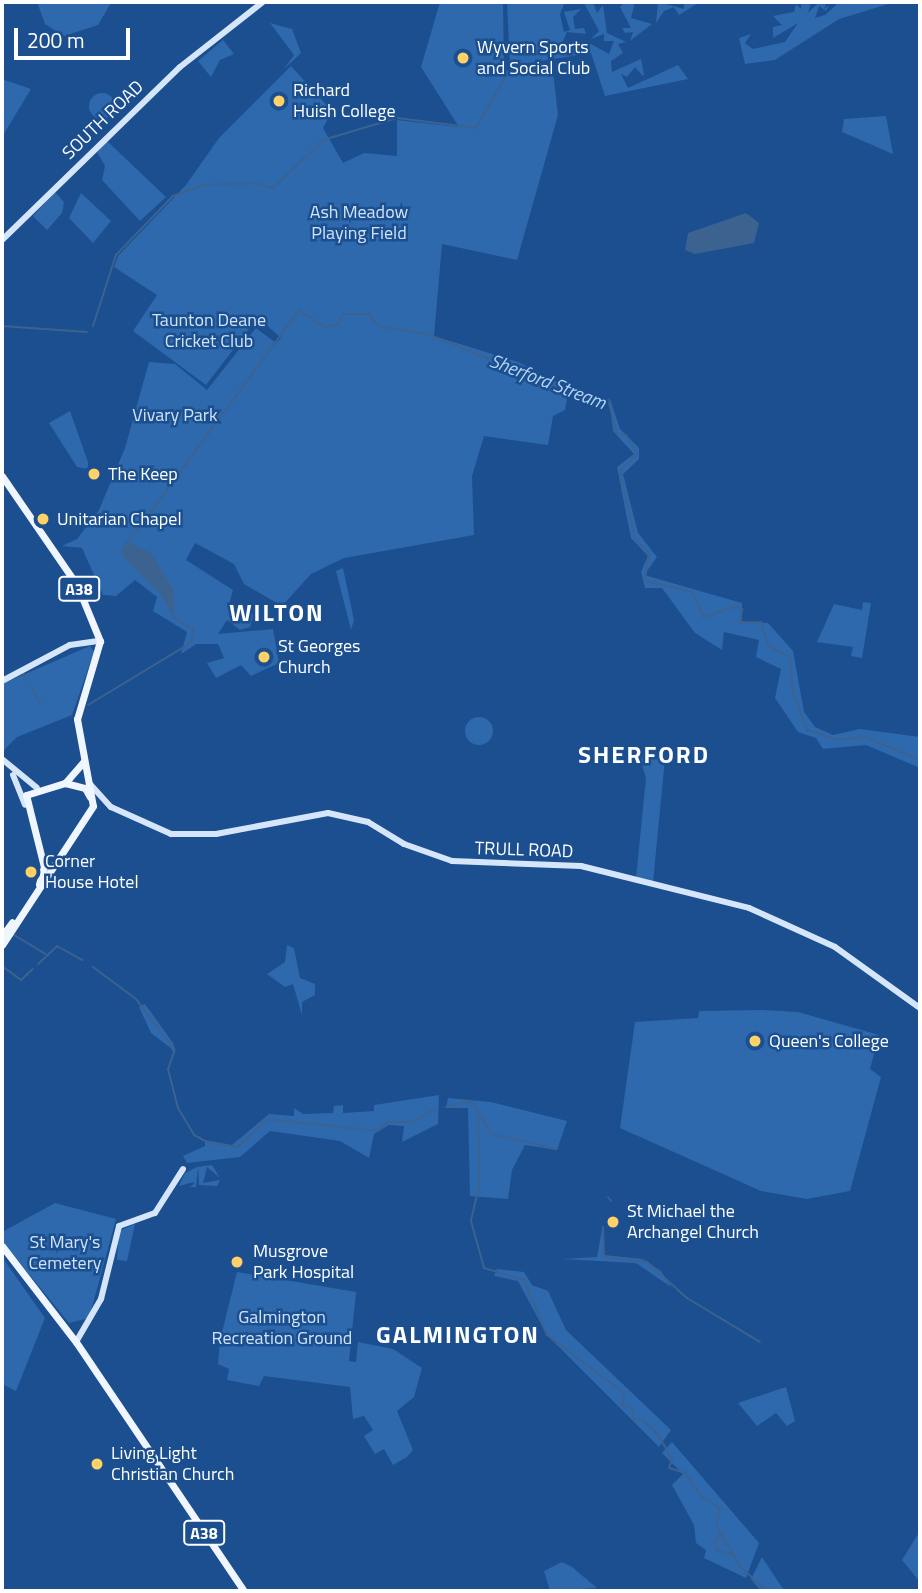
<!DOCTYPE html>
<style>
body{margin:0}
#map{position:relative;width:922px;height:1593px;overflow:hidden;background:#1b4f8f;font-family:"Titillium Web",sans-serif}
div>[style]{position:absolute}
[style*='--x']{left:calc(var(--x)*1px);top:calc(var(--y)*1px);width:calc(var(--w)*1px);rotate:calc(var(--a)*1deg)}
.green>*{inset:0;background:#2e69ad}
.round{border-radius:50%}
.water>*{inset:0;background:#3c6290}
.stream>*{height:2px;margin:-1px;padding:0 1px;transform-origin:1px;border-radius:1px;background:#3c6290}
.secondary>*{height:6px;margin:-3px;padding:0 3px;transform-origin:3px;border-radius:3px;background:#d6e6fa}
.primary>*{height:7px;margin:-3.5px;padding:0 3.5px;transform-origin:3.5px;border-radius:3.5px;background:#f0f6ff}
.dots>*{width:19px;height:19px;translate:-50% -50%;box-sizing:border-box;border:4px solid #1b4f8f;border-radius:50%}
span{translate:-50% -50%;white-space:nowrap;text-align:center;line-height:1.15;-webkit-text-stroke:5px #1b4f8f;paint-order:stroke}
.shield-label span{padding:2px 5px;background:#1b4f8f;border:2px solid;border-radius:5px;-webkit-text-stroke-width:0}
.shield-label{font-size:16px;color:#fff;font-weight:700}
.poi-label{font-size:18px;color:#fff}
.left{translate:0 -50%;text-align:left}
.street-label{font-size:18px;color:#fff}
.park-label{font-size:18px;color:#cfe3fa}
.water-label{font-size:19px;color:#b5d3f5;font-style:italic}
.district-label{font-size:24px;color:#fff;font-weight:700;letter-spacing:2px}
.frame{position:absolute;inset:0;border:4px solid #fff;pointer-events:none}
.scale{position:absolute;left:14px;top:28px;width:116px;height:32px;box-sizing:border-box;border:4px solid #fff;border-top:0;padding-left:9px;font-size:21px;line-height:24px;white-space:nowrap;color:#fff;-webkit-text-stroke:5px #1b4f8f;paint-order:stroke}
</style>
<div id="map">
<div class="green">
<i style="clip-path:polygon(37px 2px,110px 2px,111px 3px,98px 25px,64px 36px,45px 24px)"></i>
<i style="clip-path:polygon(440px 2px,503px 2px,504px 71px,552px 63px,558px 115px,517px 260px,442px 244px,434px 336px,518px 362px,569px 388px,565px 410px,553px 416px,548px 445px,484px 436px,472px 476px,474px 535px,344px 558px,311px 574px,282px 606px,244px 584px,234px 564px,195px 543px,186px 560px,233px 590px,229px 604px,254px 613px,250px 627px,240px 630px,227px 620px,218px 634px,273px 629px,279px 663px,251px 676px,241px 665px,216px 678px,207px 663px,224px 658px,218px 644px,196px 644px,181px 654px,187px 632px,153px 611px,157px 597px,135px 580px,116px 596px,103px 595px,82px 548px,62px 546px,77px 539px,99px 510px,125px 448px,149px 362px,175px 364px,207px 390px,256px 328px,276px 343px,281px 338px,261px 320px,253px 324px,206px 385px,133px 331px,157px 295px,114px 267px,118px 256px,186px 185px,219px 138px,291px 66px,332px 111px,323px 128px,343px 163px,364px 153px,397px 156px,397px 120px,459px 127px,421px 67px)"></i>
<i style="clip-path:polygon(507px 2px,565px 2px,560px 14px,564px 32px,570px 30px,564px 12px,581px 9px,573px 17px,575px 29px,584px 28px,586px 34px,567px 32px,562px 43px,591px 44px,609px 54px,614px 41px,604px 41px,604px 34px,591px 39px,599px 31px,584px 3px,593px 2px,597px 13px,603px 5px,607px 33px,626px 42px,618px 44px,623px 53px,611px 61px,612px 72px,641px 59px,644px 74px,643px 76px,635px 67px,627px 77px,621px 74px,628px 88px,678px 65px,688px 79px,605px 96px,591px 53px,510px 66px)"></i>
<i style="clip-path:polygon(625px 2px,635px 2px,631px 18px,652px 24px,630px 41px,633px 32px,625px 33px,622px 28px,631px 28px,620px 7px)"></i>
<i style="clip-path:polygon(658px 2px,684px 9px,684px 2px,700px 2px,679px 15px,674px 7px,664px 11px,656px 23px)"></i>
<i style="clip-path:polygon(801px 2px,811px 3px,808px 13px,819px 2px,827px 2px,824px 9px,829px 5px,826px 11px,819px 6px,815px 18px,825px 15px,839px 2px,895px 2px,839px 19px,775px 60px,745px 64px,739px 38px,751px 34px,745px 43px,753px 49px,785px 42px,798px 23px,773px 38px,773px 27px,782px 25px,773px 16px,794px 12px,796px 4px,801px 9px)"></i>
<i style="clip-path:polygon(270px 23px,292px 29px,301px 53px,284px 69px,294px 55px)"></i>
<i style="clip-path:polygon(223px 40px,234px 54px,220px 60px,211px 77px,198px 61px)"></i>
<i style="clip-path:polygon(2px 79px,31px 89px,2px 137px)"></i>
<i class="round" style="left:89px;top:93px;width:26px;height:26px"></i>
<i style="clip-path:polygon(886px 116px,893px 154px,842px 132px,844px 119px)"></i>
<i style="clip-path:polygon(106px 140px,166px 197px,140px 221px,102px 180px,105px 166px,97px 152px)"></i>
<i style="clip-path:polygon(55px 192px,64px 202px,62px 213px,47px 230px,33px 216px)"></i>
<i style="clip-path:polygon(81px 193px,111px 221px,93px 243px,69px 218px)"></i>
<i style="clip-path:polygon(609px 396px,620px 429px,639px 448px,639px 459px,623px 474px,638px 533px,657px 557px,644px 575px,742px 603px,742px 621px,768px 623px,793px 651px,804px 712px,815px 727px,833px 735px,860px 729px,920px 737px,920px 768px,866px 745px,823px 749px,816px 738px,798px 732px,775px 698px,781px 669px,756px 657px,759px 640px,724px 632px,722px 650px,695px 633px,662px 588px,645px 588px,641px 572px,648px 556px,631px 538px,617px 467px,634px 454px,613px 431px)"></i>
<i style="clip-path:polygon(70px 411px,88px 462px,88px 469px,77px 467px,49px 423px)"></i>
<i style="clip-path:polygon(343px 568px,354px 620px,351px 630px,336px 571px)"></i>
<i style="clip-path:polygon(863px 602px,871px 603px,862px 658px,851px 656px,853px 647px,817px 642px,834px 604px,862px 610px)"></i>
<i style="clip-path:polygon(90px 646px,94px 652px,72px 715px,17px 737px,2px 752px,2px 684px)"></i>
<i class="round" style="left:465px;top:717px;width:28px;height:28px"></i>
<i style="clip-path:polygon(640px 758px,665px 758px,653px 883px,636px 878px,646px 778px)"></i>
<i style="clip-path:polygon(287px 945px,294px 948px,300px 978px,315px 984px,315px 995px,302px 1002px,302px 1015px,293px 984px,285px 987px,267px 974px,285px 962px)"></i>
<i style="clip-path:polygon(145px 1004px,173px 1043px,176px 1052px,151px 1033px,139px 1007px)"></i>
<i style="clip-path:polygon(762px 1010px,798px 1012px,879px 1035px,870px 1069px,881px 1077px,850px 1191px,807px 1199px,761px 1191px,620px 1128px,635px 1022px,698px 1018px,699px 1011px)"></i>
<i style="clip-path:polygon(439px 1095px,438px 1124px,402px 1142px,404px 1126px,389px 1125px,374px 1134px,369px 1158px,340px 1141px,270px 1131px,240px 1157px,187px 1163px,183px 1156px,205px 1146px,205px 1140px,232px 1145px,269px 1114px,294px 1116px,294px 1108px,303px 1114px,333px 1113px,334px 1106px,343px 1105px,343px 1113px,374px 1111px,374px 1105px)"></i>
<i style="clip-path:polygon(448px 1098px,491px 1102px,567px 1121px,557px 1150px,525px 1145px,512px 1170px,508px 1199px,470px 1196px,468px 1108px,446px 1108px)"></i>
<i style="clip-path:polygon(212px 1165px,220px 1178px,207px 1167px,203px 1183px,220px 1180px,217px 1186px,199px 1185px,198px 1167px,196px 1187px,189px 1187px,193px 1185px,194px 1182px,179px 1186px,185px 1173px,197px 1167px)"></i>
<i style="clip-path:polygon(55px 1203px,116px 1219px,89px 1318px,69px 1323px,2px 1241px,2px 1232px)"></i>
<i style="clip-path:polygon(135px 1224px,127px 1261px,117px 1260px,119px 1231px)"></i>
<i style="clip-path:polygon(603px 1224px,604px 1255px,642px 1259px,661px 1271px,671px 1287px,636px 1263px,562px 1259px,597px 1257px)"></i>
<i style="clip-path:polygon(2px 1257px,45px 1318px,16px 1391px,2px 1384px)"></i>
<i style="clip-path:polygon(497px 1269px,524px 1272px,532px 1285px,548px 1291px,566px 1330px,671px 1430px,659px 1447px,547px 1335px,518px 1281px,494px 1276px)"></i>
<i style="clip-path:polygon(237px 1272px,356px 1292px,349px 1361px,356px 1362px,358px 1342px,393px 1349px,422px 1368px,414px 1397px,397px 1411px,413px 1450px,407px 1457px,393px 1465px,384px 1449px,375px 1454px,364px 1436px,373px 1430px,364px 1416px,353px 1419px,350px 1387px,264px 1376px,259px 1386px,227px 1380px,229px 1369px,218px 1364px,220px 1340px)"></i>
<i style="clip-path:polygon(786px 1387px,795px 1421px,787px 1426px,776px 1413px,757px 1426px,738px 1403px)"></i>
<i style="clip-path:polygon(672px 1442px,759px 1543px,746px 1578px,704px 1558px,706px 1550px,696px 1543px,694px 1525px,672px 1485px,683px 1474px,662px 1453px)"></i>
<i style="clip-path:polygon(920px 1531px,920px 1582px,902px 1560px)"></i>
<i style="clip-path:polygon(762px 1557px,779px 1583px,785px 1591px,761px 1591px,751px 1579px)"></i>
<i style="clip-path:polygon(562px 1562px,572px 1567px,597px 1588px,550px 1591px,544px 1571px)"></i>
</div>
<div class="water">
<i style="clip-path:polygon(746px 213px,759px 223px,754px 243px,695px 254px,685px 250px,688px 233px)"></i>
<i style="clip-path:polygon(134px 531px,130px 543px,151px 553px,174px 591px,174px 619px,160px 593px,124px 558px,121px 550px)"></i>
</div>
<div class="stream">
<i style="--x:2;--y:326;--w:85;--a:4"></i>
<i style="--x:93;--y:326;--w:75;--a:-72.1"></i>
<i style="--x:116;--y:255;--w:82;--a:-46"></i>
<i style="--x:173;--y:196;--w:32;--a:-20"></i>
<i style="--x:203;--y:185;--w:52;--a:-2.2"></i>
<i style="--x:255;--y:183;--w:19;--a:16"></i>
<i style="--x:273;--y:188;--w:69;--a:-43.8"></i>
<i style="--x:323;--y:140;--w:77;--a:-16.6"></i>
<i style="--x:397;--y:118;--w:80;--a:7.2"></i>
<i style="--x:476;--y:128;--w:61;--a:-60.5"></i>
<i style="--x:136;--y:532;--w:275;--a:-53.7"></i>
<i style="--x:299;--y:310;--w:30;--a:34"></i>
<i style="--x:324;--y:327;--w:13;--a:-9"></i>
<i style="--x:337;--y:325;--w:13;--a:-61"></i>
<i style="--x:343;--y:314;--w:26;--a:0"></i>
<i style="--x:369;--y:314;--w:15;--a:53"></i>
<i style="--x:378;--y:326;--w:50;--a:9.3"></i>
<i style="--x:427;--y:334;--w:161;--a:21.9"></i>
<i style="--x:576;--y:394;--w:33;--a:11"></i>
<i style="--x:608;--y:400;--w:35;--a:75"></i>
<i style="--x:617;--y:434;--w:9;--a:6"></i>
<i style="--x:626;--y:435;--w:22;--a:60"></i>
<i style="--x:637;--y:454;--w:24;--a:135"></i>
<i style="--x:620;--y:471;--w:71;--a:77.7"></i>
<i style="--x:635;--y:540;--w:18;--a:41"></i>
<i style="--x:649;--y:552;--w:29;--a:98"></i>
<i style="--x:645;--y:581;--w:49;--a:12.9"></i>
<i style="--x:693;--y:592;--w:27;--a:68"></i>
<i style="--x:703;--y:617;--w:35;--a:-18"></i>
<i style="--x:736;--y:606;--w:7;--a:27"></i>
<i style="--x:742;--y:609;--w:14;--a:98"></i>
<i style="--x:740;--y:623;--w:21;--a:-3"></i>
<i style="--x:761;--y:622;--w:25;--a:72"></i>
<i style="--x:769;--y:646;--w:24;--a:28"></i>
<i style="--x:790;--y:657;--w:36;--a:85"></i>
<i style="--x:793;--y:693;--w:40;--a:69"></i>
<i style="--x:807;--y:730;--w:32;--a:18"></i>
<i style="--x:837;--y:740;--w:28;--a:-6"></i>
<i style="--x:865;--y:737;--w:60;--a:22.7"></i>
<i style="--x:23;--y:673;--w:7;--a:63"></i>
<i style="--x:31;--y:687;--w:20;--a:60"></i>
<i style="--x:88;--y:705;--w:122;--a:-31.2"></i>
<i style="--x:192;--y:642;--w:12;--a:-85"></i>
<i style="--x:193;--y:630;--w:22;--a:-146"></i>
<i style="--x:2;--y:772;--w:1;--a:-45"></i>
<i style="--x:14;--y:935;--w:37;--a:31"></i>
<i style="--x:38;--y:964;--w:26;--a:-43"></i>
<i style="--x:57;--y:946;--w:29;--a:29"></i>
<i style="--x:2;--y:966;--w:24;--a:36"></i>
<i style="--x:21;--y:980;--w:16;--a:-43"></i>
<i style="--x:93;--y:967;--w:54;--a:36.7"></i>
<i style="--x:136;--y:999;--w:56;--a:52.9"></i>
<i style="--x:170;--y:1044;--w:9;--a:63"></i>
<i style="--x:174;--y:1052;--w:18;--a:109"></i>
<i style="--x:168;--y:1069;--w:40;--a:75.6"></i>
<i style="--x:178;--y:1108;--w:31;--a:59"></i>
<i style="--x:194;--y:1135;--w:17;--a:28"></i>
<i style="--x:209;--y:1143;--w:29;--a:8"></i>
<i style="--x:238;--y:1147;--w:40;--a:-44"></i>
<i style="--x:267;--y:1119;--w:111;--a:6.2"></i>
<i style="--x:377;--y:1131;--w:14;--a:-39"></i>
<i style="--x:388;--y:1122;--w:25;--a:0"></i>
<i style="--x:413;--y:1122;--w:26;--a:-31"></i>
<i style="--x:446;--y:1107;--w:26;--a:-13"></i>
<i style="--x:471;--y:1101;--w:11;--a:49"></i>
<i style="--x:478;--y:1109;--w:77;--a:89.3"></i>
<i style="--x:479;--y:1186;--w:36;--a:103"></i>
<i style="--x:471;--y:1221;--w:49;--a:74.5"></i>
<i style="--x:484;--y:1268;--w:42;--a:16.7"></i>
<i style="--x:524;--y:1280;--w:60;--a:67.3"></i>
<i style="--x:547;--y:1335;--w:96;--a:37"></i>
<i style="--x:624;--y:1393;--w:12;--a:99"></i>
<i style="--x:622;--y:1405;--w:9;--a:13"></i>
<i style="--x:631;--y:1407;--w:13;--a:77"></i>
<i style="--x:634;--y:1420;--w:8;--a:-7"></i>
<i style="--x:642;--y:1419;--w:24;--a:45"></i>
<i style="--x:659;--y:1436;--w:26;--a:61"></i>
<i style="--x:672;--y:1459;--w:9;--a:108"></i>
<i style="--x:669;--y:1468;--w:17;--a:17"></i>
<i style="--x:685;--y:1473;--w:29;--a:55"></i>
<i style="--x:702;--y:1497;--w:21;--a:31"></i>
<i style="--x:720;--y:1508;--w:17;--a:103"></i>
<i style="--x:716;--y:1525;--w:48;--a:59.7"></i>
<i style="--x:740;--y:1566;--w:36;--a:44"></i>
<i style="--x:480;--y:1115;--w:22;--a:58"></i>
<i style="--x:492;--y:1134;--w:15;--a:16"></i>
<i style="--x:510;--y:1138;--w:46;--a:13.7"></i>
<i style="--x:608;--y:1197;--w:5;--a:53"></i>
<i style="--x:603;--y:1227;--w:30;--a:88"></i>
<i style="--x:604;--y:1257;--w:43;--a:6.6"></i>
<i style="--x:647;--y:1262;--w:54;--a:42"></i>
<i style="--x:687;--y:1298;--w:85;--a:31.1"></i>
<i style="--x:723;--y:1535;--w:8;--a:157"></i>
<i style="--x:716;--y:1538;--w:12;--a:90"></i>
<i style="--x:716;--y:1550;--w:16;--a:14"></i>
</div>
<div class="secondary">
<i style="--x:2;--y:240;--w:248;--a:-44.2"></i>
<i style="--x:180;--y:67;--w:105;--a:-38.1"></i>
<i style="--x:2;--y:681;--w:77;--a:-27.9"></i>
<i style="--x:70;--y:645;--w:30;--a:-8"></i>
<i style="--x:2;--y:759;--w:45;--a:39.6"></i>
<i style="--x:13;--y:775;--w:32;--a:68"></i>
<i style="--x:90;--y:784;--w:31;--a:48"></i>
<i style="--x:111;--y:807;--w:66;--a:24.2"></i>
<i style="--x:171;--y:834;--w:45;--a:0"></i>
<i style="--x:216;--y:834;--w:114;--a:-10.6"></i>
<i style="--x:328;--y:813;--w:41;--a:12.7"></i>
<i style="--x:368;--y:822;--w:42;--a:31.4"></i>
<i style="--x:404;--y:844;--w:51;--a:19.5"></i>
<i style="--x:452;--y:861;--w:129;--a:2.2"></i>
<i style="--x:581;--y:866;--w:173;--a:14"></i>
<i style="--x:749;--y:908;--w:94;--a:24.4"></i>
<i style="--x:835;--y:947;--w:105;--a:35.7"></i>
<i style="--x:76;--y:1342;--w:50;--a:-59.8"></i>
<i style="--x:101;--y:1299;--w:75;--a:-76.1"></i>
<i style="--x:119;--y:1226;--w:38;--a:-20"></i>
<i style="--x:155;--y:1213;--w:52;--a:-57.5"></i>
</div>
<div class="primary">
<i style="--x:2;--y:476;--w:132;--a:55.5"></i>
<i style="--x:77;--y:585;--w:61;--a:67.7"></i>
<i style="--x:100;--y:641;--w:81;--a:106.4"></i>
<i style="--x:77;--y:719;--w:88;--a:79.6"></i>
<i style="--x:93;--y:806;--w:166;--a:123.2"></i>
<i style="--x:65;--y:783;--w:28;--a:-49"></i>
<i style="--x:39;--y:884;--w:18;--a:-74"></i>
<i style="--x:44;--y:867;--w:74;--a:-104"></i>
<i style="--x:26;--y:795;--w:41;--a:-17.1"></i>
<i style="--x:65;--y:783;--w:21;--a:14"></i>
<i style="--x:85;--y:788;--w:10;--a:61"></i>
<i style="--x:2;--y:936;--w:17;--a:-54"></i>
<i style="--x:2;--y:1246;--w:121;--a:52.4"></i>
<i style="--x:76;--y:1342;--w:300;--a:56"></i>
</div>
<div class="dots">
<i style="left:463px;top:58px;background:#ffd166"></i>
<i style="left:279px;top:101px;background:#ffd166"></i>
<i style="left:94px;top:474px;background:#ffd166"></i>
<i style="left:43px;top:519px;background:#ffd166"></i>
<i style="left:264px;top:657px;background:#ffd166"></i>
<i style="left:31px;top:872px;background:#ffd166"></i>
<i style="left:755px;top:1041px;background:#ffd166"></i>
<i style="left:613px;top:1222px;background:#ffd166"></i>
<i style="left:237px;top:1262px;background:#ffd166"></i>
<i style="left:97px;top:1464px;background:#ffd166"></i>
</div>
<div class="shield-label">
<span style="left:79px;top:589px">A38</span>
<span style="left:204px;top:1533px">A38</span>
</div>
<div class="poi-label">
<span class="left" style="left:477px;top:58px">Wyvern Sports<br>and Social Club</span>
<span class="left" style="left:293px;top:101px">Richard<br>Huish College</span>
<span class="left" style="left:108px;top:474px">The Keep</span>
<span class="left" style="left:57px;top:519px">Unitarian Chapel</span>
<span class="left" style="left:278px;top:657px">St Georges<br>Church</span>
<span class="left" style="left:45px;top:872px">Corner<br>House Hotel</span>
<span class="left" style="left:769px;top:1041px">Queen's College</span>
<span class="left" style="left:627px;top:1222px">St Michael the<br>Archangel Church</span>
<span class="left" style="left:253px;top:1262px">Musgrove<br>Park Hospital</span>
<span class="left" style="left:111px;top:1464px">Living Light<br>Christian Church</span>
</div>
<div class="street-label">
<span style="left:103px;top:120px;rotate:-44deg">SOUTH ROAD</span>
<span style="left:524px;top:850px;rotate:2deg">TRULL ROAD</span>
</div>
<div class="park-label">
<span style="left:359px;top:223px">Ash Meadow<br>Playing Field</span>
<span style="left:209px;top:331px">Taunton Deane<br>Cricket Club</span>
<span style="left:175px;top:415px">Vivary Park</span>
<span style="left:65px;top:1253px">St Mary's<br>Cemetery</span>
<span style="left:282px;top:1328px">Galmington<br>Recreation Ground</span>
</div>
<div class="water-label">
<span style="left:548px;top:381px;rotate:21deg">Sherford Stream</span>
</div>
<div class="district-label">
<span style="left:277px;top:613px">WILTON</span>
<span style="left:644px;top:755px">SHERFORD</span>
<span style="left:458px;top:1335px">GALMINGTON</span>
</div>
<div class="frame"></div>
<div class="scale">200 m</div>
</div>
